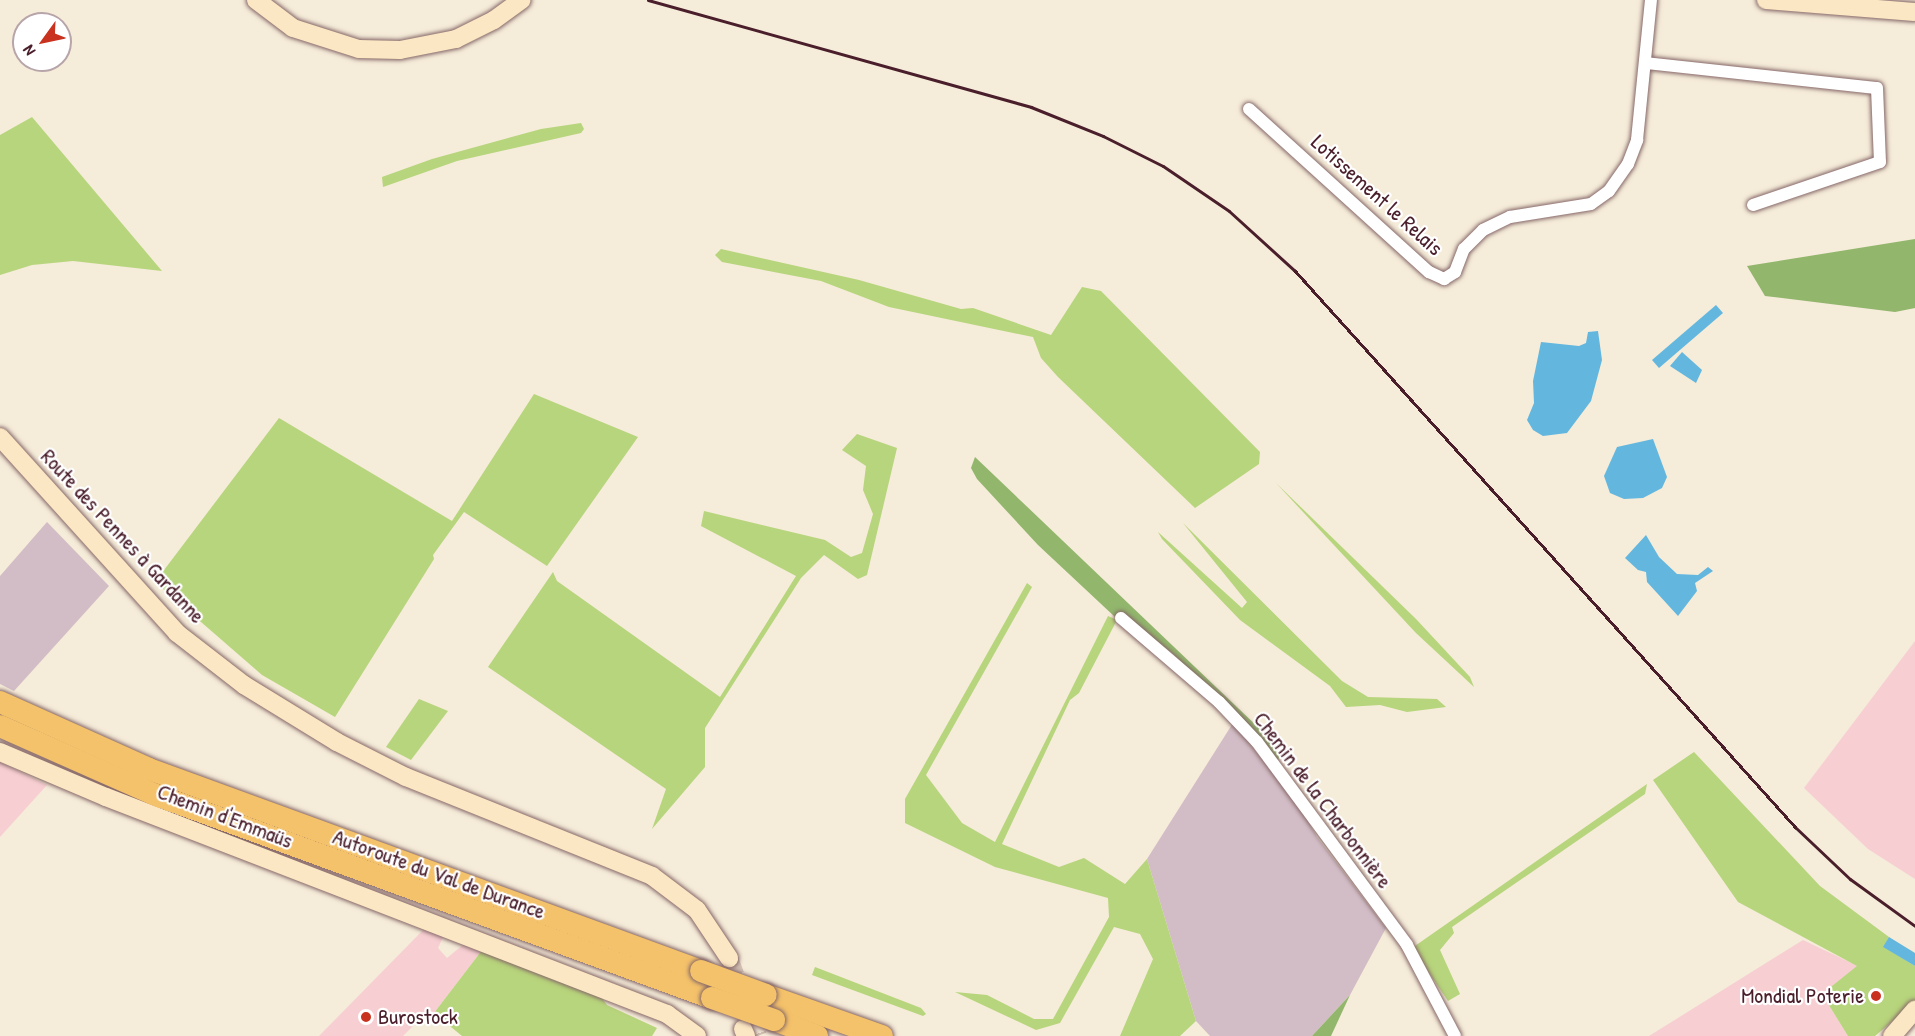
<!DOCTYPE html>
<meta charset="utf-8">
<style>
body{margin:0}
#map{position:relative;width:1915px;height:1036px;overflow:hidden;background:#f5ecd9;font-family:"Patrick Hand",sans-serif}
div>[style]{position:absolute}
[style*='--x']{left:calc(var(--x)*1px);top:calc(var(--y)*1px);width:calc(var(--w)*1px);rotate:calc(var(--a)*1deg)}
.built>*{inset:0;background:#f7cfd2}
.industrial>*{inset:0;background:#d2bdc6}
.green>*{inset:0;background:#b7d57c}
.forest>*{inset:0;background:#91b66c}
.water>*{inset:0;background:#63b7df}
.secondary-tunnel>*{height:18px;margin-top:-9px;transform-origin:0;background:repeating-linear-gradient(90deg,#d3c3b6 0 18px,transparent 0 27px)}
.roads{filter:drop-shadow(0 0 2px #866768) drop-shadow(0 0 2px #866768)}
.street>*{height:12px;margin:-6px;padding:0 6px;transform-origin:6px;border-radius:6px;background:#fff}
.secondary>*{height:18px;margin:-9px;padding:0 9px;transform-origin:9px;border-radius:9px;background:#fbe7c3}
.highway>*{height:22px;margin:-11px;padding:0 11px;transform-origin:11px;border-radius:11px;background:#f4c26a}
.rail>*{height:3px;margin:-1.5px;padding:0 1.5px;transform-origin:1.5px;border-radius:1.5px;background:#4a1f2b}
.bridges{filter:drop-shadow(0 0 2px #866768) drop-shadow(0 0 2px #866768)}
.highway-bridge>*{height:22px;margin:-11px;padding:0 11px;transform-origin:11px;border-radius:11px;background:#f4c26a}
.dots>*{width:16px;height:16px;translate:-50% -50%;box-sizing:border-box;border:3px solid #fff;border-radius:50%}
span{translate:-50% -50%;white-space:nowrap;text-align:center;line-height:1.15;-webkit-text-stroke:4.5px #fff;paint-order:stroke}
.street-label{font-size:22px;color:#4a1f2b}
.poi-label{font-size:22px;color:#4a1f2b}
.right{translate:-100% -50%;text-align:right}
.left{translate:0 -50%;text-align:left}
.north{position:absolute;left:12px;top:12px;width:60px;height:60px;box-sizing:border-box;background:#fff;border:2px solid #b7a5aa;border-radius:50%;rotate:237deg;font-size:16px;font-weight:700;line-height:24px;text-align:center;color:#4a1f2b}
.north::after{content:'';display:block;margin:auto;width:21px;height:27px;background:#c8321e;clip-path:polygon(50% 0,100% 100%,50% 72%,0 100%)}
</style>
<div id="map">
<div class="built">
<i style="clip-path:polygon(1915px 641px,1915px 879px,1868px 849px,1804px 788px)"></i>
<i style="clip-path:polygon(0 762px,47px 785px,0 837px)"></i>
<i style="clip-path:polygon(429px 924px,444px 935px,438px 948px,447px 958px,464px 944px,486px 945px,434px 1013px,429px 1010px,403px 1036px,319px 1036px)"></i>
<i style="clip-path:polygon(1803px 940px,1858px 966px,1822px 994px,1848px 1036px,1649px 1036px)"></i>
</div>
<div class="industrial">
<i style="clip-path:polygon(47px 522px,109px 586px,14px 691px,0 684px,0 576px)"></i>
<i style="clip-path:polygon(1233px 723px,1300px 807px,1317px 837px,1386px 928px,1350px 995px,1312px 1036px,1210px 1036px,1196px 1021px,1147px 859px)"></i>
</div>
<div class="green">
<i style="clip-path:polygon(32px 117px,162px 271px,73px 261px,32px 265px,0 275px,0 135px)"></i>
<i style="clip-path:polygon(581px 123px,584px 129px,581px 133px,457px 161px,383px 187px,382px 177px,432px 159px,541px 129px)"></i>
<i style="clip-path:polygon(721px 249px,859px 280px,961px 309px,973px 308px,1051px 335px,1082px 287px,1101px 291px,1260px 452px,1259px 464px,1195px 508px,1058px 377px,1041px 358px,1033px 337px,889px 307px,821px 281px,722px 262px,715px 255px)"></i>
<i style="clip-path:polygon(534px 394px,638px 437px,547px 566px,464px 512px,433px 555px,434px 559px,335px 717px,262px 675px,155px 582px,279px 418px,452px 521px)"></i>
<i style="clip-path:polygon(857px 434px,897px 448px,867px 575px,858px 579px,824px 555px,801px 578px,705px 728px,705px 767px,652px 829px,666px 789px,488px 667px,553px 572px,557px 581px,720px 697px,796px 576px,701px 526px,704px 511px,825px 540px,851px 557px,862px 553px,873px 514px,863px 490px,866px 466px,842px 450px)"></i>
<i style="clip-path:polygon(1276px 483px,1416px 619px,1470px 677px,1474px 687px,1416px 633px)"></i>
<i style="clip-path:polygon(1183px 523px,1342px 681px,1368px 697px,1437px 699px,1446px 707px,1407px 712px,1380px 705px,1346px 707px,1330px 686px,1240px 620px,1162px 539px,1158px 532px,1242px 608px,1247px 602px)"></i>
<i style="clip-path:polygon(1027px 583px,1032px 587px,926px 775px,962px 823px,995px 842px,1108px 616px,1117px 620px,1079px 693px,1070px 700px,1002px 844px,1059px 867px,1084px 858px,1125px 884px,1147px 859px,1196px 1021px,1180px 1036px,1120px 1036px,1153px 959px,1140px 934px,1114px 927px,1060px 1023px,1036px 1030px,955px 992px,987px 995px,1034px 1019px,1053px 1019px,1109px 917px,1108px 898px,995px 867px,905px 823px,905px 799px)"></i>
<i style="clip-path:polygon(419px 699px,448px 711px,411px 760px,386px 747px)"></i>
<i style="clip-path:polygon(1694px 752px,1820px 886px,1889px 937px,1884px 947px,1915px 966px,1915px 1002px,1875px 1036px,1848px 1036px,1822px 994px,1857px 966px,1738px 902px,1653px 780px)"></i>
<i style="clip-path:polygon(1647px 784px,1645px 794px,1452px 927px,1454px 933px,1440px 950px,1460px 994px,1448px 1001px,1412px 948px)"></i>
<i style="clip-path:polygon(486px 945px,596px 990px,607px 1005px,657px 1028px,652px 1036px,462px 1036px,434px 1013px)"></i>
<i style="clip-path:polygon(815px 967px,921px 1008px,926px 1014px,923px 1016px,812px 975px)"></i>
</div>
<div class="forest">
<i style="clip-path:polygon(1915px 239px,1915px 308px,1895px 312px,1765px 296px,1747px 266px)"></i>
<i style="clip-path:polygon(975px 457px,1282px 750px,1277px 763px,1237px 715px,1173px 654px,1126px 616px,1115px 617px,1038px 545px,977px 479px,971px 468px)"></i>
<i style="clip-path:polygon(1350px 995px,1331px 1036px,1312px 1036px)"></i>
</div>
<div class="water">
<i style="clip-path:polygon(1716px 305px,1723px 313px,1659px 368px,1652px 360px)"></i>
<i style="clip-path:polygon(1598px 331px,1602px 360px,1591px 401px,1567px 433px,1543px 436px,1533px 430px,1527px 420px,1534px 403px,1533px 381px,1541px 342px,1579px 346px,1586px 343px,1588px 332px)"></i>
<i style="clip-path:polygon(1682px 352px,1702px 370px,1696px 383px,1670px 366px)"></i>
<i style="clip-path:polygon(1653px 439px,1667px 477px,1662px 488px,1643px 498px,1624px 499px,1610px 493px,1604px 476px,1617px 447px)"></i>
<i style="clip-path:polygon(1646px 535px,1659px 557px,1677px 574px,1698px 575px,1708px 567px,1713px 571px,1695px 583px,1697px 591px,1678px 616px,1647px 582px,1646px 572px,1638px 570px,1625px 558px)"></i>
<i style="clip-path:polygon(1889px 937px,1915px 953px,1915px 966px,1883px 947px)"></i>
</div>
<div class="secondary-tunnel">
<i style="--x:729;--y:958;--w:83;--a:69.6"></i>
</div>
<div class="roads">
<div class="street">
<i style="--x:1646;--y:63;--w:232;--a:6.2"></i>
<i style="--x:1877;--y:88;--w:74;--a:87.7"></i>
<i style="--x:1880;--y:162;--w:134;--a:161.3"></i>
<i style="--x:1249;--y:109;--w:243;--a:42.2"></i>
<i style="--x:1429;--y:272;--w:17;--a:25"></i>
<i style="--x:1444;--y:279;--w:13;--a:-32"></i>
<i style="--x:1455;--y:272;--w:25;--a:-69"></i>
<i style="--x:1464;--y:249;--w:27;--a:-45"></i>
<i style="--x:1483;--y:230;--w:30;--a:-26"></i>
<i style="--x:1510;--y:217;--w:82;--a:-9.1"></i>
<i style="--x:1591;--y:204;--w:22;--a:-36"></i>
<i style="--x:1609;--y:191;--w:33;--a:-55"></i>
<i style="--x:1628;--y:164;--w:26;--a:-69"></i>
<i style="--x:1637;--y:140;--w:141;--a:-84.3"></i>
<i style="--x:1121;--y:618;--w:129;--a:40.6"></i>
<i style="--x:1219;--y:702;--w:55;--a:46.5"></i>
<i style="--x:1257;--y:742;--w:252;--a:53.5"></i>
<i style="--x:1407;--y:945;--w:103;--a:62.2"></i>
</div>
<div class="secondary">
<i style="--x:256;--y:0;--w:46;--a:37.1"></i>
<i style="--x:293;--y:28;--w:69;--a:17.7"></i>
<i style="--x:359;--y:49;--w:41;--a:1.4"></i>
<i style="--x:400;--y:50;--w:57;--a:-11.1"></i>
<i style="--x:456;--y:39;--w:42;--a:-26.6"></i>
<i style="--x:494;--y:20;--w:34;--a:-36"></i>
<i style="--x:1766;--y:0;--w:149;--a:4.6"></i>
<i style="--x:0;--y:437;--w:264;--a:47.9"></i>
<i style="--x:177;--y:633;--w:85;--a:37.8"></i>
<i style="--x:244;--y:685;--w:109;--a:31.5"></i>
<i style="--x:337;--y:742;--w:77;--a:26.9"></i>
<i style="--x:406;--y:777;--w:265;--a:21.9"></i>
<i style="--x:652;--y:876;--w:56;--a:37.1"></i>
<i style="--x:697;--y:910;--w:58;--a:56.3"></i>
<i style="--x:0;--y:752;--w:115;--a:23"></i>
<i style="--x:106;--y:797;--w:602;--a:21.15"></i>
<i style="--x:667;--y:1014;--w:37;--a:36"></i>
<i style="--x:743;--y:1029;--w:8;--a:67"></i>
<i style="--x:1892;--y:1036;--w:35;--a:-49"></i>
</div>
<div class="highway">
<i style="--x:0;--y:702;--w:163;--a:24.2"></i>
<i style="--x:149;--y:769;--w:588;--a:20.1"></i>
<i style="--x:0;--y:726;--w:171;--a:23.9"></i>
<i style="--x:156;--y:795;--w:592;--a:20.06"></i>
<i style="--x:766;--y:995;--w:123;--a:19.5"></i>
<i style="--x:774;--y:1020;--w:46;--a:20.4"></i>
</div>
</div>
<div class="rail">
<i style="--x:648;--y:0;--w:398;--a:15.6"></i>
<i style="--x:1031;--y:107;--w:78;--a:21.9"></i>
<i style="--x:1103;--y:136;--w:67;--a:26.6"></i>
<i style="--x:1163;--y:166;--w:80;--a:34.3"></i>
<i style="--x:1229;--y:211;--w:89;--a:42.3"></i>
<i style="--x:1295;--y:271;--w:748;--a:48.04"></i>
<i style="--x:1795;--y:827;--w:76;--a:43.4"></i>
<i style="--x:1850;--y:879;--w:80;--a:35.9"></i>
</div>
<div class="bridges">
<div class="highway-bridge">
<i style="--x:701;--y:971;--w:69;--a:20.3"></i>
<i style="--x:712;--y:998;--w:66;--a:19.5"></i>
</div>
</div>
<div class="dots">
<i style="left:1876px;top:996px;background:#c8321e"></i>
<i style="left:366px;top:1017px;background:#c8321e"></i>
</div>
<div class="street-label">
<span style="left:1377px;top:195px;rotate:42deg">Lotissement le Relais</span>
<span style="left:123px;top:536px;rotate:47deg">Route des Pennes à Gardanne</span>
<span style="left:1323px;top:800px;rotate:53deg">Chemin de la Charbonnière</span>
<span style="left:225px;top:816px;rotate:21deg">Chemin d'Emmaüs</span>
<span style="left:439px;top:874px;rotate:20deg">Autoroute du Val de Durance</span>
</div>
<div class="poi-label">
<span class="right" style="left:1864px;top:996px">Mondial Poterie</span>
<span class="left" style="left:378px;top:1017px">Burostock</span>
</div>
<div class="north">N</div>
</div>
